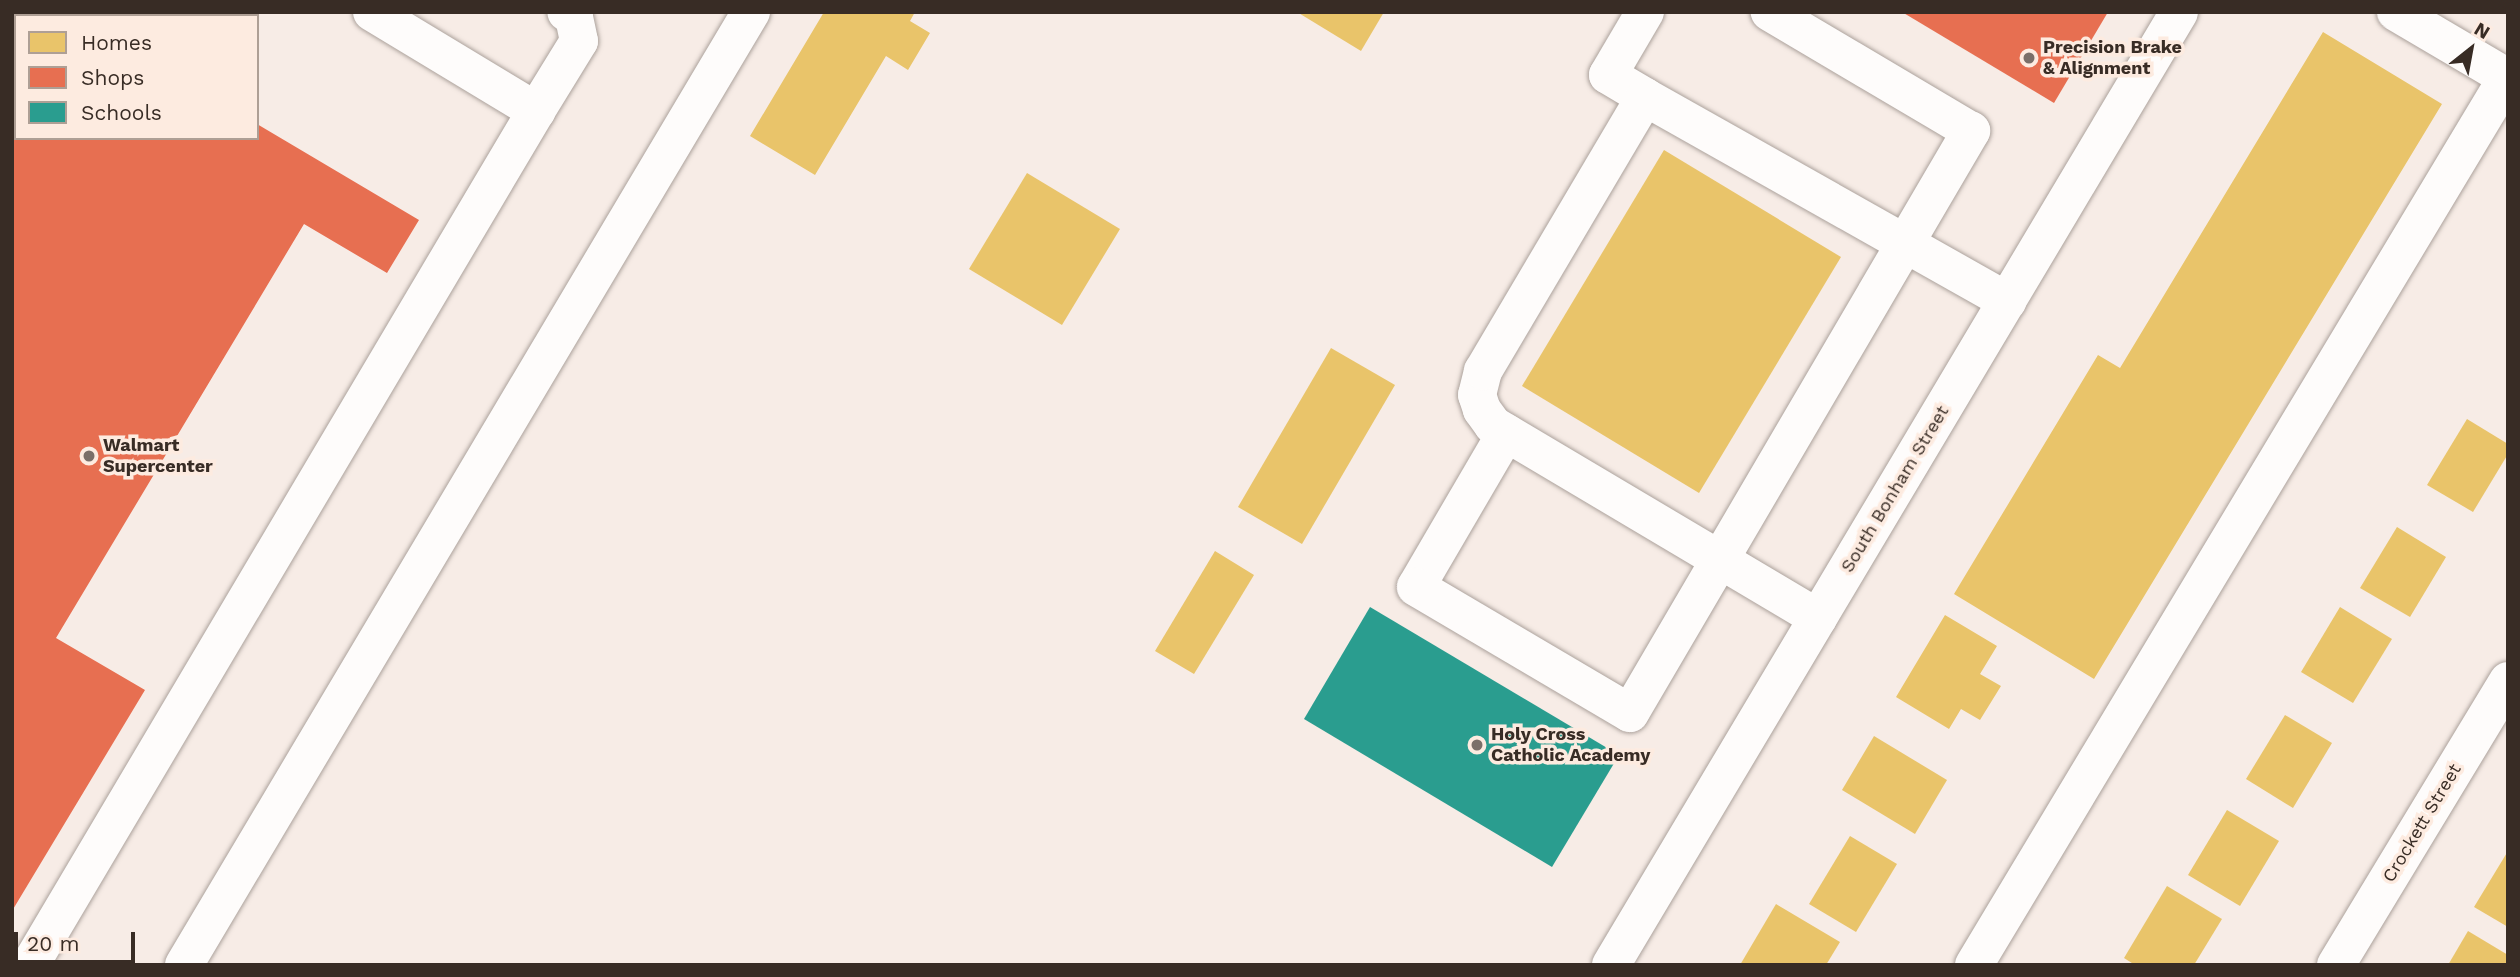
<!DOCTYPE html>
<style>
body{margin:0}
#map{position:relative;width:2520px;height:977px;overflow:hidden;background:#f7ece6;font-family:"Work Sans",sans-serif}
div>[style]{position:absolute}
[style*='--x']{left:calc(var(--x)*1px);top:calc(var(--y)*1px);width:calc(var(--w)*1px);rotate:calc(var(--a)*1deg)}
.homes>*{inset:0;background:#e9c46a}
.shops>*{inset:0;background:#e76f51}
.schools>*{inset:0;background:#2a9d8f}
.roads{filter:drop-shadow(0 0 2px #aca29c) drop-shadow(0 0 2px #aca29c)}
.minor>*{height:38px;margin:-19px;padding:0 19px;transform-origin:19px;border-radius:19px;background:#fefcfb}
.dots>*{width:19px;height:19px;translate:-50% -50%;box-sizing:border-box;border:4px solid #fdebe0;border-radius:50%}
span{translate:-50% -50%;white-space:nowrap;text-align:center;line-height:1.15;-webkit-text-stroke:7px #fdebe0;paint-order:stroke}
.poi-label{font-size:18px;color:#382c25;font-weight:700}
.left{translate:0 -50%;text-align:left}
.street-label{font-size:18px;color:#382c25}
.frame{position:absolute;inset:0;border:14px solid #382c25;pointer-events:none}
.legend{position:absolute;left:14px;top:14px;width:245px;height:126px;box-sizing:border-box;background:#fdebe0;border:2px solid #ae9f95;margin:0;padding:9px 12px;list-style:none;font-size:21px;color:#382c25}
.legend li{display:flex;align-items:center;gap:14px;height:35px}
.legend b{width:35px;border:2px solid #ae9f95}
.north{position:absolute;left:2436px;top:14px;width:70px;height:70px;-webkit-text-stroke:5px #fdebe0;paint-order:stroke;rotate:31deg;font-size:19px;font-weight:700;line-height:28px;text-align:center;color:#382c25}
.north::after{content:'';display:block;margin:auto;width:24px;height:32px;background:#382c25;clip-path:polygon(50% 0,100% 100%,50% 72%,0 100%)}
.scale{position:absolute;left:14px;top:932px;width:121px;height:32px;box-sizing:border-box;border:4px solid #382c25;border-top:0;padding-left:9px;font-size:21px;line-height:24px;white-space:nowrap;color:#382c25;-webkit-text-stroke:5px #fdebe0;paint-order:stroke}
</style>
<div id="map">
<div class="homes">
<i style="clip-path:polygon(824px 12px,915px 12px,910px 21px,930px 33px,908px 70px,886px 56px,815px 175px,750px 136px)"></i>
<i style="clip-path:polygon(1297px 12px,1384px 12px,1361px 51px)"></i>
<i style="clip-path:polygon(2323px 32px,2442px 104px,2094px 679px,1954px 594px,2098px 355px,2120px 368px)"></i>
<i style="clip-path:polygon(1664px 150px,1841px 257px,1699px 493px,1522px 386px)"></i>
<i style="clip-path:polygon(1027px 173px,1120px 229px,1062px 325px,969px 269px)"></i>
<i style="clip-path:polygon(1331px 348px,1395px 385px,1302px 544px,1238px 507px)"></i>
<i style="clip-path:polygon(2467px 419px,2508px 444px,2508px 454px,2473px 512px,2427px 485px)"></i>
<i style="clip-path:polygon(2397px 527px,2446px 557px,2410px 617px,2360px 588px)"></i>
<i style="clip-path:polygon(1215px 551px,1254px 575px,1194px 674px,1155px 651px)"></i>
<i style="clip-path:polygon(2340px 607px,2392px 639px,2353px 703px,2301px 672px)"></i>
<i style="clip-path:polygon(1945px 615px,1997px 646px,1980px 674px,2001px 686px,1980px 720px,1961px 709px,1949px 729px,1896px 697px)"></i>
<i style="clip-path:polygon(2285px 715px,2332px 743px,2293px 808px,2246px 779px)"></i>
<i style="clip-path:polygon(1874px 736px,1947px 780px,1915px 834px,1842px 790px)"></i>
<i style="clip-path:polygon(2227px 810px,2279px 841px,2240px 906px,2188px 875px)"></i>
<i style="clip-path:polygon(1850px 836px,1897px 864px,1856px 932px,1809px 904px)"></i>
<i style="clip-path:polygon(2508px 851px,2508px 927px,2474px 907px)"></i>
<i style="clip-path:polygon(2167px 886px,2222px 919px,2194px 965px,2135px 965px,2124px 958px)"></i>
<i style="clip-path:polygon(1776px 904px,1840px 942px,1826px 965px,1740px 965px)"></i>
<i style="clip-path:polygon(2468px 931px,2508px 955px,2508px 965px,2448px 965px)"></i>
</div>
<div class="shops">
<i style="clip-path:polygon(12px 12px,71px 12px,77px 16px,16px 16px,16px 138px,257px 138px,257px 124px,419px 220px,387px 273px,304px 224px,56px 638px,145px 690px,12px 911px)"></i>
<i style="clip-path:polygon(1902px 12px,2108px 12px,2054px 103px)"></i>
</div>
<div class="schools">
<i style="clip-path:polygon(1370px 607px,1619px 755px,1552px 867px,1304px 719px)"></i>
</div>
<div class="roads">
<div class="minor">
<i style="--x:372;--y:12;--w:192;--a:31.1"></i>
<i style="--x:536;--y:111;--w:82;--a:-58.4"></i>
<i style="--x:579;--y:41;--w:25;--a:-102"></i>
<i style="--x:574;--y:17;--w:9;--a:-148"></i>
<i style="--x:1645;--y:12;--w:73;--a:120.4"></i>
<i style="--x:1608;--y:75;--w:43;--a:30.7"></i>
<i style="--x:2396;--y:12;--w:130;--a:30.5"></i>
<i style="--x:1506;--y:433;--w:178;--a:120.3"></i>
<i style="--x:1416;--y:587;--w:248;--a:30.5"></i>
<i style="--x:1630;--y:713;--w:675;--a:-59.63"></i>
<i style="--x:1971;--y:131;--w:234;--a:-149.4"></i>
<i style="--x:1818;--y:618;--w:378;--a:-149.3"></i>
<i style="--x:1493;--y:425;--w:19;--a:-126"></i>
<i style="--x:1482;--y:410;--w:16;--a:-108"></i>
<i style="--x:1477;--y:395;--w:25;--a:-76"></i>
<i style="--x:1483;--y:371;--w:318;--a:-59.4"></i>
<i style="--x:1645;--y:97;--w:416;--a:29.4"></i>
<i style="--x:30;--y:965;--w:993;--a:-59.35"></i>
<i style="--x:184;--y:965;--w:1109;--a:-59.25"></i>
<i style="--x:1611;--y:965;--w:1109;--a:-59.2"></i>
<i style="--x:1974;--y:965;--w:1035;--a:-59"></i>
<i style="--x:2336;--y:965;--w:332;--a:-58.8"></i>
</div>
</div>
<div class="dots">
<i style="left:2029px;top:58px;background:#7b6f69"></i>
<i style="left:89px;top:456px;background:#7b6f69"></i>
<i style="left:1477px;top:745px;background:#7b6f69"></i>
</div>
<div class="poi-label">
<span class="left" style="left:2043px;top:58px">Precision Brake<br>&amp; Alignment</span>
<span class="left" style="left:103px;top:456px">Walmart<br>Supercenter</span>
<span class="left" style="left:1491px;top:745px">Holy Cross<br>Catholic Academy</span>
</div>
<div class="street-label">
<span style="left:1895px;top:489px;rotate:-59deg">South Bonham Street</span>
<span style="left:2422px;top:823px;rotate:-59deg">Crockett Street</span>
</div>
<div class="frame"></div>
<ul class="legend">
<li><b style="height:19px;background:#e9c46a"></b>Homes</li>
<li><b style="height:19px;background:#e76f51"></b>Shops</li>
<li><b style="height:19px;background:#2a9d8f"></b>Schools</li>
</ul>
<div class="north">N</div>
<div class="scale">20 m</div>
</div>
